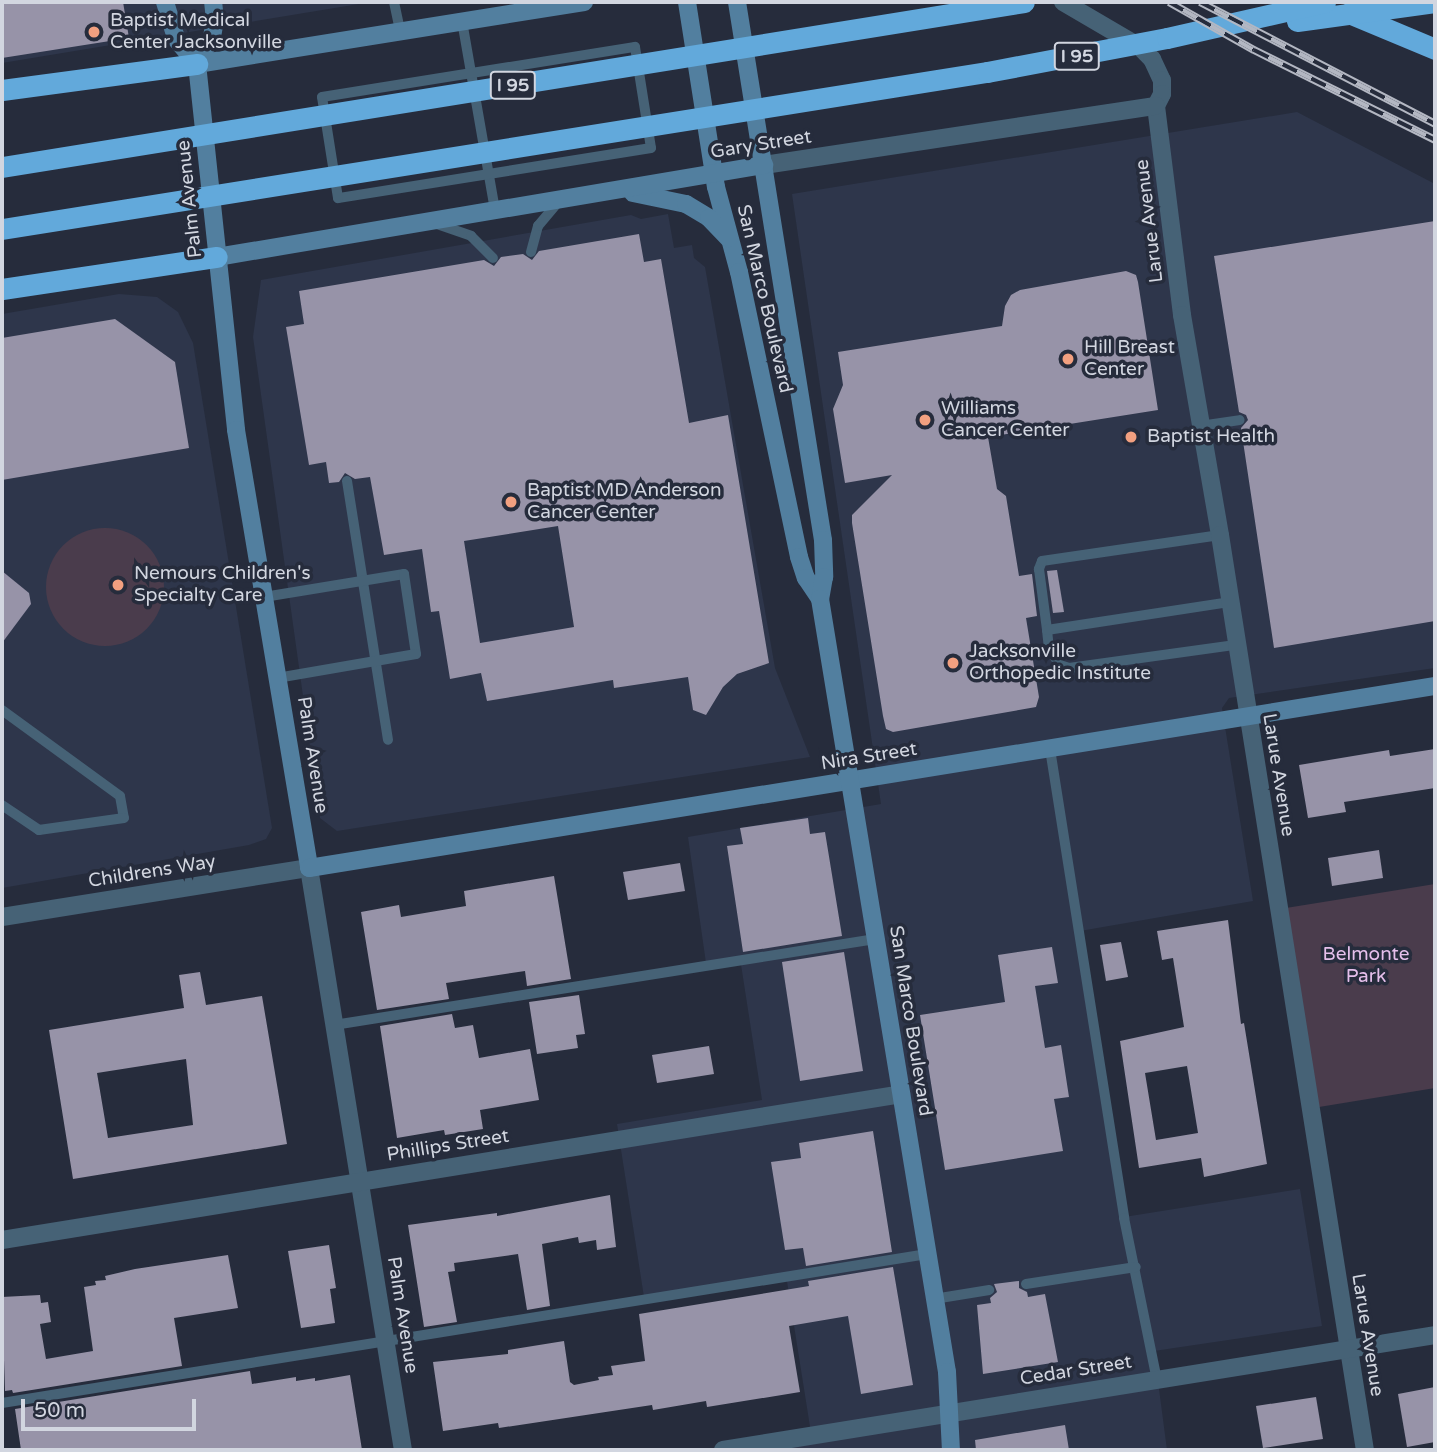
<!DOCTYPE html>
<style>
body{margin:0}
#map{position:relative;width:1437px;height:1452px;overflow:hidden;background:#262c3c;font-family:"Varela Round",sans-serif}
div>[style]{position:absolute}
[style*='--x']{left:calc(var(--x)*1px);top:calc(var(--y)*1px);width:calc(var(--w)*1px);rotate:calc(var(--a)*1deg)}
.built>*{inset:0;background:#2e364b}
.green>*{inset:0;background:#4a3c4c}
.round{border-radius:50%}
.building>*{inset:0;background:#9793a8}
.lane>*{height:10px;margin:-5px;padding:0 5px;transform-origin:5px;border-radius:5px;background:#466276}
.street>*{height:18px;margin:-9px;padding:0 9px;transform-origin:9px;border-radius:9px;background:#466276}
.secondary>*{height:18px;margin:-9px;padding:0 9px;transform-origin:9px;border-radius:9px;background:#527f9f}
.highway>*{height:21px;margin:-10.5px;padding:0 10.5px;transform-origin:10.5px;border-radius:10.5px;background:#62a9db}
.rail>*{height:8px;margin-top:-4px;transform-origin:0;background:repeating-linear-gradient(90deg,#262c3c 0 16px,#b3b7c2 0 32px);box-sizing:border-box;border-block:2px solid #b3b7c2}
.dots>*{width:19px;height:19px;translate:-50% -50%;box-sizing:border-box;border:4px solid #262c3c;border-radius:50%}
span{translate:-50% -50%;white-space:nowrap;text-align:center;line-height:1.15;-webkit-text-stroke:7px #262c3c;paint-order:stroke}
.shield-label span{padding:2px 5px;background:#262c3c;border:2px solid;border-radius:5px;-webkit-text-stroke-width:0}
.shield-label{font-size:18px;color:#d2d6e0;font-weight:700}
.poi-label{font-size:19px;color:#d2d6e0}
.left{translate:0 -50%;text-align:left}
.street-label{font-size:19px;color:#d2d6e0}
.park-label{font-size:19px;color:#e5bfeb}
.frame{position:absolute;inset:0;border:4px solid #d2d6e0;pointer-events:none}
.scale{position:absolute;left:21px;top:1399px;width:175px;height:32px;box-sizing:border-box;border:4px solid #d2d6e0;border-top:0;padding-left:9px;font-size:21px;line-height:24px;white-space:nowrap;color:#d2d6e0;-webkit-text-stroke:5px #262c3c;paint-order:stroke}
</style>
<div id="map">
<div class="built">
<i style="clip-path:polygon(2px 2px,371px 2px,2px 63px)"></i>
<i style="clip-path:polygon(1297px 112px,1435px 184px,1435px 668px,1229px 698px,1222px 708px,1253px 901px,1080px 931px,1124px 1217px,1300px 1189px,1322px 1326px,1154px 1351px,1167px 1450px,708px 1450px,811px 1433px,786px 1275px,644px 1297px,617px 1124px,762px 1100px,740px 958px,706px 963px,688px 837px,881px 804px,792px 194px)"></i>
<i style="clip-path:polygon(668px 214px,674px 248px,692px 245px,694px 258px,705px 267px,775px 668px,810px 757px,337px 831px,320px 818px,253px 337px,261px 280px,631px 215px,641px 219px)"></i>
<i style="clip-path:polygon(119px 294px,157px 297px,178px 312px,193px 343px,272px 828px,266px 839px,249px 845px,2px 888px,2px 314px)"></i>
</div>
<div class="green">
<i class="round" style="left:46px;top:528px;width:118px;height:118px"></i>
<i style="clip-path:polygon(1435px 884px,1435px 1088px,1319px 1107px,1286px 908px)"></i>
</div>
<div class="building">
<i style="clip-path:polygon(2px 2px,123px 2px,129px 38px,2px 58px)"></i>
<i style="clip-path:polygon(1435px 221px,1435px 621px,1274px 648px,1241px 428px,1248px 420px,1246px 415px,1239px 412px,1214px 256px)"></i>
<i style="clip-path:polygon(evenodd,639px 234px,644px 262px,661px 259px,689px 423px,728px 415px,769px 663px,737px 674px,723px 687px,706px 715px,693px 710px,688px 677px,614px 688px,613px 680px,487px 701px,481px 673px,450px 679px,439px 611px,431px 612px,422px 549px,384px 555px,370px 477px,355px 479px,345px 473px,339px 482px,329px 483px,326px 462px,309px 465px,286px 327px,304px 324px,299px 291px,484px 260px,494px 266px,501px 257px,523px 254px,532px 260px,539px 251px,639px 234px,558px 526px,574px 627px,480px 643px,464px 541px,558px 526px)"></i>
<i style="clip-path:polygon(1126px 271px,1136px 275px,1138px 282px,1158px 410px,988px 437px,997px 489px,1006px 496px,1019px 576px,1032px 574px,1037px 616px,1026px 618px,1039px 697px,1036px 707px,893px 732px,886px 729px,883px 716px,852px 523px,852px 515px,892px 475px,845px 483px,833px 409px,843px 385px,838px 352px,1002px 326px,1005px 306px,1011px 295px,1020px 290px)"></i>
<i style="clip-path:polygon(115px 319px,175px 362px,189px 448px,2px 480px,2px 338px)"></i>
<i style="clip-path:polygon(1057px 570px,1064px 612px,1053px 613px,1047px 571px)"></i>
<i style="clip-path:polygon(2px 571px,29px 593px,31px 604px,2px 643px)"></i>
<i style="clip-path:polygon(1435px 749px,1435px 788px,1344px 802px,1346px 812px,1308px 818px,1299px 765px,1389px 750px,1390px 756px)"></i>
<i style="clip-path:polygon(808px 818px,810px 834px,825px 832px,842px 936px,743px 952px,727px 846px,743px 844px,740px 828px)"></i>
<i style="clip-path:polygon(1379px 850px,1383px 878px,1332px 886px,1328px 858px)"></i>
<i style="clip-path:polygon(680px 863px,685px 891px,628px 900px,623px 872px)"></i>
<i style="clip-path:polygon(554px 876px,571px 979px,527px 986px,525px 971px,446px 983px,449px 999px,377px 1010px,361px 912px,399px 905px,401px 917px,466px 906px,464px 891px)"></i>
<i style="clip-path:polygon(evenodd,1228px 920px,1241px 1024px,1244px 1023px,1267px 1164px,1204px 1177px,1201px 1158px,1139px 1168px,1120px 1041px,1184px 1027px,1173px 958px,1162px 960px,1157px 931px,1228px 920px,1187px 1066px,1198px 1133px,1156px 1140px,1145px 1073px,1187px 1066px)"></i>
<i style="clip-path:polygon(1121px 942px,1128px 977px,1106px 981px,1100px 945px)"></i>
<i style="clip-path:polygon(1052px 947px,1058px 983px,1035px 986px,1045px 1048px,1061px 1045px,1069px 1097px,1054px 1099px,1063px 1151px,945px 1170px,920px 1015px,1005px 1002px,998px 955px)"></i>
<i style="clip-path:polygon(844px 952px,863px 1071px,800px 1081px,782px 962px)"></i>
<i style="clip-path:polygon(evenodd,200px 972px,206px 1005px,262px 996px,287px 1144px,73px 1179px,49px 1030px,184px 1008px,179px 975px,200px 972px,186px 1059px,193px 1125px,108px 1138px,97px 1073px,186px 1059px)"></i>
<i style="clip-path:polygon(579px 995px,585px 1034px,576px 1035px,578px 1048px,537px 1054px,529px 1002px)"></i>
<i style="clip-path:polygon(452px 1014px,455px 1028px,473px 1025px,479px 1058px,530px 1049px,539px 1100px,480px 1110px,483px 1129px,445px 1135px,444px 1130px,397px 1138px,380px 1026px)"></i>
<i style="clip-path:polygon(709px 1046px,714px 1074px,657px 1083px,652px 1055px)"></i>
<i style="clip-path:polygon(873px 1131px,892px 1252px,806px 1266px,803px 1248px,785px 1250px,771px 1162px,801px 1158px,799px 1143px)"></i>
<i style="clip-path:polygon(610px 1195px,616px 1247px,597px 1250px,596px 1240px,579px 1243px,578px 1237px,542px 1244px,550px 1306px,527px 1310px,518px 1254px,454px 1263px,455px 1271px,448px 1272px,457px 1322px,424px 1327px,408px 1225px,497px 1213px,497px 1216px)"></i>
<i style="clip-path:polygon(329px 1245px,336px 1288px,330px 1289px,335px 1323px,301px 1328px,288px 1251px)"></i>
<i style="clip-path:polygon(228px 1255px,238px 1308px,174px 1318px,182px 1366px,13px 1393px,12px 1390px,5px 1391px,2px 1297px,40px 1295px,41px 1303px,48px 1302px,51px 1322px,40px 1324px,46px 1359px,93px 1351px,84px 1287px,96px 1285px,95px 1281px,106px 1280px,105px 1276px,135px 1269px)"></i>
<i style="clip-path:polygon(893px 1267px,913px 1385px,861px 1394px,848px 1316px,789px 1326px,800px 1392px,707px 1407px,706px 1401px,653px 1410px,652px 1405px,499px 1428px,498px 1423px,443px 1431px,433px 1362px,508px 1354px,508px 1350px,564px 1341px,570px 1382px,574px 1385px,599px 1380px,598px 1377px,613px 1375px,611px 1366px,645px 1361px,639px 1314px,809px 1286px,808px 1281px)"></i>
<i style="clip-path:polygon(1019px 1281px,1019px 1288px,1027px 1292px,1028px 1297px,1045px 1294px,1058px 1362px,983px 1374px,977px 1305px,991px 1303px,990px 1298px,997px 1292px,994px 1284px)"></i>
<i style="clip-path:polygon(250px 1371px,252px 1384px,296px 1377px,296px 1381px,315px 1378px,315px 1381px,350px 1375px,362px 1450px,21px 1450px,15px 1409px)"></i>
<i style="clip-path:polygon(1435px 1387px,1435px 1442px,1407px 1447px,1398px 1394px)"></i>
<i style="clip-path:polygon(1316px 1397px,1323px 1439px,1263px 1448px,1256px 1406px)"></i>
<i style="clip-path:polygon(1065px 1425px,1069px 1450px,976px 1450px,975px 1440px)"></i>
</div>
<div class="lane">
<i style="--x:394;--y:2;--w:30;--a:78"></i>
<i style="--x:462;--y:21;--w:192;--a:80.1"></i>
<i style="--x:635;--y:47;--w:102;--a:81"></i>
<i style="--x:651;--y:148;--w:317;--a:170.9"></i>
<i style="--x:338;--y:198;--w:102;--a:-99"></i>
<i style="--x:322;--y:97;--w:317;--a:-9.1"></i>
<i style="--x:437;--y:224;--w:36;--a:19"></i>
<i style="--x:471;--y:236;--w:31;--a:45"></i>
<i style="--x:531;--y:252;--w:27;--a:-75"></i>
<i style="--x:538;--y:226;--w:33;--a:-50"></i>
<i style="--x:1200;--y:426;--w:40;--a:-8.5"></i>
<i style="--x:347;--y:481;--w:262;--a:81"></i>
<i style="--x:1220;--y:535;--w:180;--a:171.7"></i>
<i style="--x:1042;--y:561;--w:9;--a:111"></i>
<i style="--x:1039;--y:569;--w:62;--a:82.5"></i>
<i style="--x:1047;--y:630;--w:19;--a:84"></i>
<i style="--x:1049;--y:649;--w:19;--a:55"></i>
<i style="--x:1060;--y:665;--w:9;--a:18"></i>
<i style="--x:1069;--y:668;--w:168;--a:-7.9"></i>
<i style="--x:264;--y:597;--w:142;--a:-9.3"></i>
<i style="--x:404;--y:574;--w:81;--a:81.5"></i>
<i style="--x:416;--y:654;--w:141;--a:170.2"></i>
<i style="--x:1047;--y:630;--w:184;--a:-8.7"></i>
<i style="--x:2;--y:710;--w:146;--a:36.1"></i>
<i style="--x:120;--y:796;--w:22;--a:80"></i>
<i style="--x:124;--y:818;--w:86;--a:172"></i>
<i style="--x:39;--y:830;--w:45;--a:-146"></i>
<i style="--x:1050;--y:749;--w:475;--a:81"></i>
<i style="--x:1124;--y:1218;--w:165;--a:78.5"></i>
<i style="--x:334;--y:1025;--w:548;--a:-9.03"></i>
<i style="--x:1026;--y:1284;--w:111;--a:-8.8"></i>
<i style="--x:934;--y:1299;--w:56;--a:-9.3"></i>
<i style="--x:2;--y:1403;--w:937;--a:-9.15"></i>
</div>
<div class="street">
<i style="--x:1063;--y:2;--w:89;--a:30.3"></i>
<i style="--x:1140;--y:47;--w:17;--a:45"></i>
<i style="--x:1152;--y:59;--w:23;--a:65"></i>
<i style="--x:1162;--y:80;--w:14;--a:90"></i>
<i style="--x:1162;--y:94;--w:13;--a:117"></i>
<i style="--x:1156;--y:106;--w:211;--a:82.9"></i>
<i style="--x:1182;--y:315;--w:223;--a:80.2"></i>
<i style="--x:1220;--y:535;--w:926;--a:81"></i>
<i style="--x:764;--y:165;--w:396;--a:-8.6"></i>
<i style="--x:2;--y:917;--w:311;--a:-9.1"></i>
<i style="--x:309;--y:868;--w:590;--a:80.83"></i>
<i style="--x:2;--y:1240;--w:911;--a:-9.22"></i>
<i style="--x:723;--y:1450;--w:721;--a:-9.17"></i>
</div>
<div class="secondary">
<i style="--x:165;--y:2;--w:39;--a:73"></i>
<i style="--x:176;--y:39;--w:33;--a:50"></i>
<i style="--x:197;--y:64;--w:368;--a:83.9"></i>
<i style="--x:236;--y:430;--w:444;--a:80.5"></i>
<i style="--x:309;--y:868;--w:1141;--a:-9.18"></i>
<i style="--x:687;--y:2;--w:187;--a:81.1"></i>
<i style="--x:716;--y:187;--w:88;--a:74.9"></i>
<i style="--x:739;--y:272;--w:291;--a:78.1"></i>
<i style="--x:799;--y:557;--w:22;--a:72"></i>
<i style="--x:806;--y:578;--w:25;--a:56"></i>
<i style="--x:737;--y:2;--w:545;--a:80.92"></i>
<i style="--x:823;--y:540;--w:37;--a:88"></i>
<i style="--x:824;--y:577;--w:22;--a:100"></i>
<i style="--x:820;--y:599;--w:783;--a:80.67"></i>
<i style="--x:947;--y:1372;--w:78;--a:87.1"></i>
<i style="--x:197;--y:64;--w:392;--a:-9.1"></i>
<i style="--x:197;--y:64;--w:31;--a:-61"></i>
<i style="--x:212;--y:37;--w:17;--a:-80"></i>
<i style="--x:215;--y:20;--w:18;--a:-96"></i>
<i style="--x:633;--y:193;--w:54;--a:11.7"></i>
<i style="--x:686;--y:204;--w:27;--a:31"></i>
<i style="--x:709;--y:218;--w:28;--a:46"></i>
<i style="--x:217;--y:257;--w:555;--a:-9.55"></i>
</div>
<div class="highway">
<i style="--x:1349;--y:13;--w:93;--a:22.7"></i>
<i style="--x:1297;--y:21;--w:139;--a:-7.8"></i>
<i style="--x:2;--y:90;--w:197;--a:-7.6"></i>
<i style="--x:2;--y:167;--w:1035;--a:-9.17"></i>
<i style="--x:2;--y:229;--w:997;--a:-9.06"></i>
<i style="--x:987;--y:72;--w:183;--a:-10.7"></i>
<i style="--x:1167;--y:38;--w:162;--a:-12.8"></i>
<i style="--x:2;--y:289;--w:217;--a:-8.5"></i>
</div>
<div class="rail">
<i style="--x:1169;--y:2;--w:98;--a:29.5"></i>
<i style="--x:1254;--y:50;--w:202;--a:26.4"></i>
<i style="--x:1200;--y:2;--w:265;--a:27.4"></i>
</div>
<div class="dots">
<i style="left:94px;top:32px;background:#f2a080"></i>
<i style="left:1068px;top:359px;background:#f2a080"></i>
<i style="left:925px;top:420px;background:#f2a080"></i>
<i style="left:1131px;top:437px;background:#f2a080"></i>
<i style="left:511px;top:502px;background:#f2a080"></i>
<i style="left:118px;top:585px;background:#f2a080"></i>
<i style="left:953px;top:663px;background:#f2a080"></i>
</div>
<div class="shield-label">
<span style="left:1077px;top:56px">I 95</span>
<span style="left:513px;top:85px">I 95</span>
</div>
<div class="poi-label">
<span class="left" style="left:110px;top:32px">Baptist Medical<br>Center Jacksonville</span>
<span class="left" style="left:1084px;top:359px">Hill Breast<br>Center</span>
<span class="left" style="left:941px;top:420px">Williams<br>Cancer Center</span>
<span class="left" style="left:1147px;top:437px">Baptist Health</span>
<span class="left" style="left:527px;top:502px">Baptist MD Anderson<br>Cancer Center</span>
<span class="left" style="left:134px;top:585px">Nemours Children's<br>Specialty Care</span>
<span class="left" style="left:969px;top:663px">Jacksonville<br>Orthopedic Institute</span>
</div>
<div class="street-label">
<span style="left:761px;top:145px;rotate:-9deg">Gary Street</span>
<span style="left:190px;top:199px;rotate:-96deg">Palm Avenue</span>
<span style="left:1150px;top:221px;rotate:-97deg">Larue Avenue</span>
<span style="left:764px;top:299px;rotate:77deg">San Marco Boulevard</span>
<span style="left:312px;top:755px;rotate:81deg">Palm Avenue</span>
<span style="left:869px;top:757px;rotate:-9deg">Nira Street</span>
<span style="left:1278px;top:775px;rotate:81deg">Larue Avenue</span>
<span style="left:152px;top:872px;rotate:-9deg">Childrens Way</span>
<span style="left:910px;top:1021px;rotate:81deg">San Marco Boulevard</span>
<span style="left:448px;top:1146px;rotate:-9deg">Phillips Street</span>
<span style="left:402px;top:1315px;rotate:81deg">Palm Avenue</span>
<span style="left:1367px;top:1335px;rotate:81deg">Larue Avenue</span>
<span style="left:1076px;top:1371px;rotate:-9deg">Cedar Street</span>
</div>
<div class="park-label">
<span style="left:1366px;top:966px">Belmonte<br>Park</span>
</div>
<div class="frame"></div>
<div class="scale">50 m</div>
</div>
